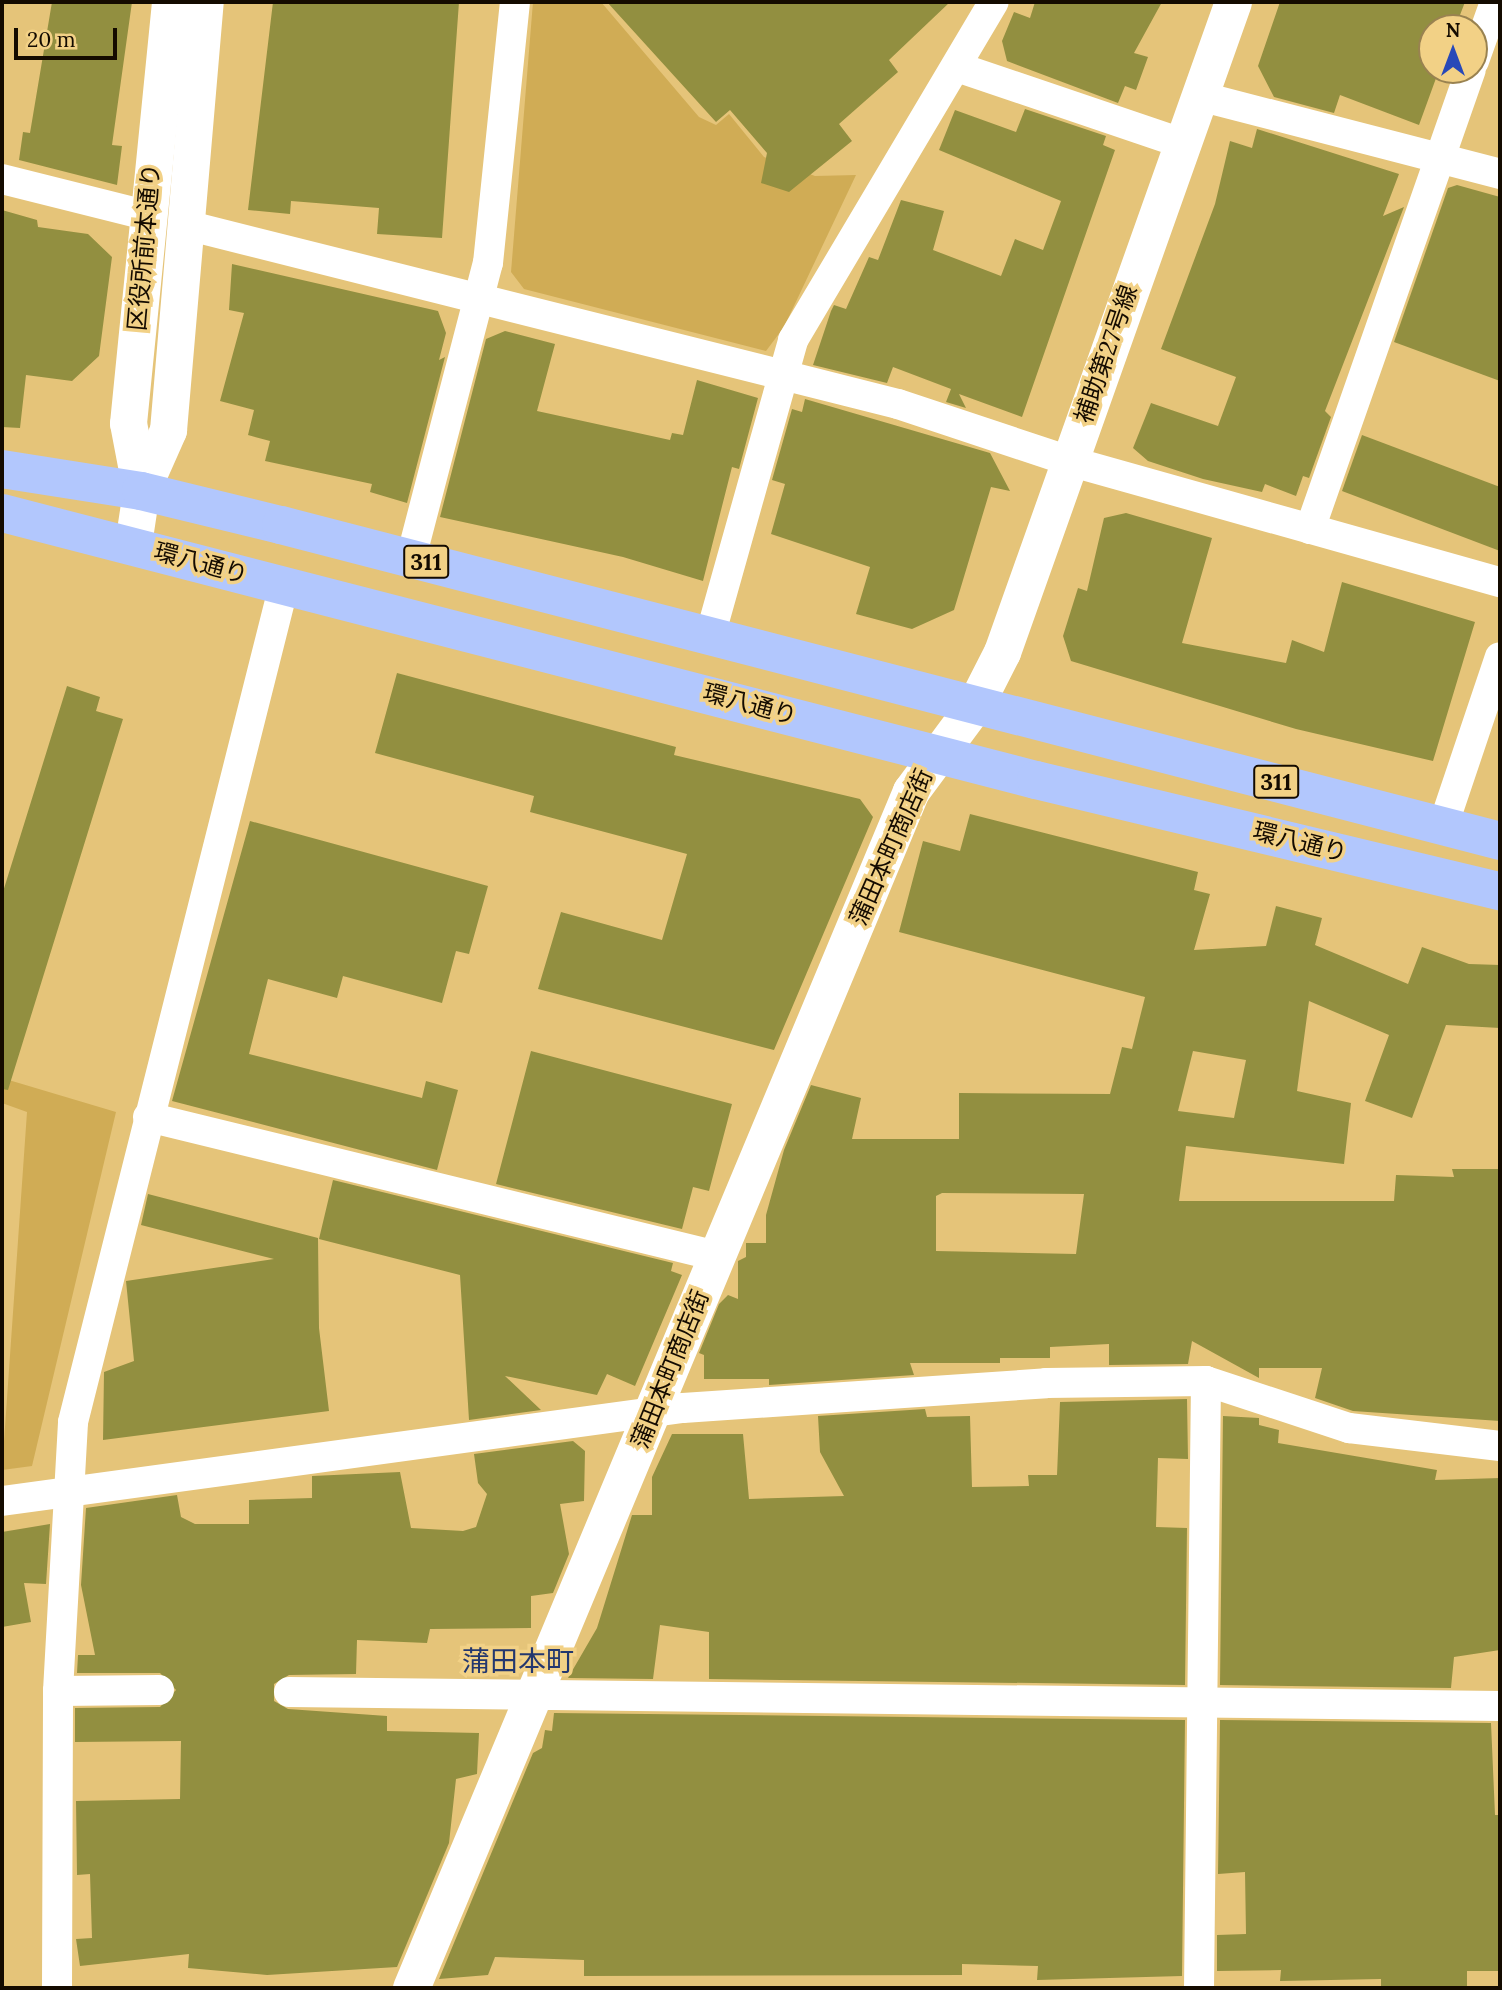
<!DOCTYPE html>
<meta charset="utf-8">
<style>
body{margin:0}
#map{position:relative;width:1502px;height:1990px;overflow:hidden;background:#e5c479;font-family:Lora,"Noto Sans JP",serif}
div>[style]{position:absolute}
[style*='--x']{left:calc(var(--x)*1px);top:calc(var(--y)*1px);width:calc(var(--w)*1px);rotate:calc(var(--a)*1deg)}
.green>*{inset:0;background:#d0ac55}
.building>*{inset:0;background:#928f40}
.minor>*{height:30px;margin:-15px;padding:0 15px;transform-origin:15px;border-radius:15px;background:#fff}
.tertiary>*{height:37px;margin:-18.5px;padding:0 18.5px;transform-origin:18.5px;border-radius:18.5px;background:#fff}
.primary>*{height:38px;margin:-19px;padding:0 19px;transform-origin:19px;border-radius:19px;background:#b2c7fd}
span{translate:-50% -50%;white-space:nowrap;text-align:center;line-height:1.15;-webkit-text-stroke:7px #f2d186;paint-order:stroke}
.shield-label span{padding:2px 5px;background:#f2d186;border:2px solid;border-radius:5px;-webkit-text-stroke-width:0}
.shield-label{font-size:23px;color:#140b00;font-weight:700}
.street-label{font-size:24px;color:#140b00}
.quarter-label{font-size:28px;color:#23376e}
.frame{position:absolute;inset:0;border:4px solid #140b00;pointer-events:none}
.north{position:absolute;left:1418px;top:14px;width:70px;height:70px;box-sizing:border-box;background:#f2d186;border:2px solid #998250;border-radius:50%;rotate:0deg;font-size:19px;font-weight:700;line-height:28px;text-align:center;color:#140b00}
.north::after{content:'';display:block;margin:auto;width:24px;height:32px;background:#2849b8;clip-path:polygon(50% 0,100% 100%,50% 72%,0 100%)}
.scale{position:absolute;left:14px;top:28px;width:103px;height:32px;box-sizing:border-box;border:4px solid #140b00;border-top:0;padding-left:9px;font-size:21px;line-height:24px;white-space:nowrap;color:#140b00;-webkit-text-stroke:5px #f2d186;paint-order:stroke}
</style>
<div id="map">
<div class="green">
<i style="clip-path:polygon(533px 2px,601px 2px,699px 117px,716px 125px,729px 114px,764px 157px,815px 176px,856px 175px,784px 327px,766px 351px,524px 289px,511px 272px)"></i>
<i style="clip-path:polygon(2px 1078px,116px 1112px,32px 1466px,2px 1470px,27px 1112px,2px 1103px)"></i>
</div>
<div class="building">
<i style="clip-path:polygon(52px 2px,132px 2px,112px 145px,122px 146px,117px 185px,19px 160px,23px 132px,30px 133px)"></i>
<i style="clip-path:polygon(273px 2px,459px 2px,442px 238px,377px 234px,379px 208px,291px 201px,290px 214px,248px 210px)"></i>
<i style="clip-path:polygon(607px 2px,950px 2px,889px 60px,898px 72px,839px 124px,852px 141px,789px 192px,761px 183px,767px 153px,730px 110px,716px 122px)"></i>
<i style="clip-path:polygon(1035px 2px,1162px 2px,1134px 53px,1148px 57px,1136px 90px,1125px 86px,1118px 103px,1007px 61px,1002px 41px,1014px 12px,1030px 18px)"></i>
<i style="clip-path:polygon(1280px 2px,1465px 2px,1455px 28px,1432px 28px,1432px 70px,1439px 70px,1419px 125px,1340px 95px,1334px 113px,1274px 97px,1258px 66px)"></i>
<i style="clip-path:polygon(1025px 109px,1106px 136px,1103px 145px,1115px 150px,1022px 417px,959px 394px,966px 408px,946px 402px,951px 389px,893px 367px,887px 383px,813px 365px,831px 311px,834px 305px,846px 309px,869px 257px,878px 260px,901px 200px,944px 211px,933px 250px,1001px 276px,1015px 239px,1043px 250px,1061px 201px,939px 150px,955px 110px,1016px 132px)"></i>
<i style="clip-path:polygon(1257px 129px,1399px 174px,1383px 216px,1404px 207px,1325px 411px,1331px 417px,1309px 478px,1303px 476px,1296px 496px,1265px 484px,1262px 492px,1203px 479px,1148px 461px,1133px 448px,1151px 403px,1218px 426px,1236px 377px,1161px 349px,1215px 204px,1230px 141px,1252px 148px)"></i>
<i style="clip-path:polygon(1457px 185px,1500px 197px,1500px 381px,1394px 342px,1448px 188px)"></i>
<i style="clip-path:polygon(2px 210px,37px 220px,38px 227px,88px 234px,112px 257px,99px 356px,72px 381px,26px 375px,20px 428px,2px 427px)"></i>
<i style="clip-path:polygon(232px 264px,438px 311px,446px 333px,439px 360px,445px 357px,407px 503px,370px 492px,372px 484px,265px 461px,270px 441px,248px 435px,254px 410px,220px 401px,244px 313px,229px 310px)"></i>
<i style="clip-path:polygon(505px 331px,555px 344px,537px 411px,670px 440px,672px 433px,683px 435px,697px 380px,758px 398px,739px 469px,732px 467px,703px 581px,623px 557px,440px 517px,486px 339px)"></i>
<i style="clip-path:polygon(805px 399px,990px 453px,1010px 491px,991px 487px,954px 610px,912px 629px,856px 614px,870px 567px,771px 534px,785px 484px,772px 480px,792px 409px,802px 412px)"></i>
<i style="clip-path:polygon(1362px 435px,1500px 487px,1500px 551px,1342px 491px)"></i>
<i style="clip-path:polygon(1126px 513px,1212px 538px,1182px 643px,1286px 663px,1292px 640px,1324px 652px,1342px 582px,1475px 622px,1433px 761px,1296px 729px,1071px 661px,1063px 636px,1078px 588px,1087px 591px,1104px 518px)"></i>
<i style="clip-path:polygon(397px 673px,676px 747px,674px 755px,860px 799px,873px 817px,774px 1050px,538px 989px,561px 912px,662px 940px,687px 854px,530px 812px,534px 796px,375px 753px)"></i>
<i style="clip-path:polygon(67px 686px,100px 697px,96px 711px,123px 719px,8px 1090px,2px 1089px,2px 895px)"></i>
<i style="clip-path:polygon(evenodd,970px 814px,1198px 872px,1194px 890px,1210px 894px,1194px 950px,1266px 946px,1276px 906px,1322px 918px,1315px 945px,1408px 984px,1422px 947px,1469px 964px,1500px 965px,1500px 1028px,1446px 1025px,1412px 1118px,1365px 1101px,1389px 1035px,1309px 1001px,1297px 1091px,1351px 1103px,1344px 1164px,1186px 1146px,1179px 1201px,1394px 1201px,1396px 1175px,1454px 1177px,1452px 1169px,1500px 1169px,1500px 1421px,1353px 1411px,1315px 1398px,1322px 1368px,1259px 1368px,1259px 1378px,1192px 1341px,1188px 1364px,1109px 1365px,1109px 1344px,1050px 1347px,1050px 1358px,1000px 1358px,1000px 1363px,910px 1363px,914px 1375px,769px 1385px,769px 1379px,704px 1379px,704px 1355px,699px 1353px,719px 1304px,728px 1295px,738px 1299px,738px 1261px,746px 1257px,746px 1243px,766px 1243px,766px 1215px,784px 1150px,811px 1085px,861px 1098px,852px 1139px,959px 1139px,959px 1093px,1110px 1094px,1122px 1047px,1132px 1049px,1145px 997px,899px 932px,923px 841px,960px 851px,970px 814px,1193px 1051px,1246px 1060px,1234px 1118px,1178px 1111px,1193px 1051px,970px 814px,942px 1193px,1084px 1194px,1076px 1254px,936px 1251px,936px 1196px,942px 1193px)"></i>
<i style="clip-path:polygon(250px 821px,488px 886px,469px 954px,456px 951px,442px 1003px,343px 976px,337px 998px,268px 979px,249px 1054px,422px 1098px,426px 1081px,458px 1090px,437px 1170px,172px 1101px)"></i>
<i style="clip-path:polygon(531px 1051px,732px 1104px,709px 1191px,693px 1187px,682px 1229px,496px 1184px)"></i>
<i style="clip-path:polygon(333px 1180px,673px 1263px,671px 1271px,682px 1275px,635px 1386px,607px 1374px,597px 1395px,505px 1376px,541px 1410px,469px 1420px,460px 1275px,319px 1239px)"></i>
<i style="clip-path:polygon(148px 1194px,318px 1238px,319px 1328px,329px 1411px,103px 1440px,104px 1372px,134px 1361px,126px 1281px,274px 1259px,141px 1225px)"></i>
<i style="clip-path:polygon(1187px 1399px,1188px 1459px,1158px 1458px,1156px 1527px,1187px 1528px,1185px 1685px,709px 1679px,709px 1632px,660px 1625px,653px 1679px,568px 1678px,597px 1628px,632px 1515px,652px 1515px,652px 1477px,672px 1434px,743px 1434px,749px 1499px,844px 1496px,820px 1452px,818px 1416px,925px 1409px,927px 1417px,970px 1416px,972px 1487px,1029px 1486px,1028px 1475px,1057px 1475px,1060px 1402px)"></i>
<i style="clip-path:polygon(1223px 1416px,1259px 1418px,1259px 1425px,1279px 1430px,1278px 1443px,1437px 1470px,1435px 1480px,1500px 1478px,1500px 1650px,1454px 1657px,1451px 1688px,1220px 1685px)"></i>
<i style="clip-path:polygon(573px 1441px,585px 1451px,584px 1501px,560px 1504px,569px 1554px,553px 1593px,531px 1596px,531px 1628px,430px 1629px,427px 1643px,357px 1640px,356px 1674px,289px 1675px,274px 1684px,274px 1701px,288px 1709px,387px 1716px,387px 1731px,479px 1733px,477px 1774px,456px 1779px,449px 1843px,397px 1967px,267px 1975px,188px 1968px,189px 1954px,80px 1966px,76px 1939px,92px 1938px,90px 1874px,77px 1875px,76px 1801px,180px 1799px,181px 1741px,75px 1742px,75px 1708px,160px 1707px,176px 1690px,160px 1673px,77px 1673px,78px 1655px,95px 1655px,81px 1585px,86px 1508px,177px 1495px,181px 1517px,195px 1524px,249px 1524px,249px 1500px,312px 1498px,312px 1476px,400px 1472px,411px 1528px,463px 1531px,476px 1527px,487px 1494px,478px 1483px,474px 1454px)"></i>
<i style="clip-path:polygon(50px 1524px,46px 1584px,24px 1583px,31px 1622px,2px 1627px,2px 1532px)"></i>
<i style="clip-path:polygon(554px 1713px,1185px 1720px,1182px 1976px,1037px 1980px,1038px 1966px,962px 1964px,962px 1975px,584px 1976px,584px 1960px,495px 1957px,488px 1975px,439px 1979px,533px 1753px,542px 1748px,545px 1730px,552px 1731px)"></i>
<i style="clip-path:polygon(1220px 1720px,1491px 1723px,1495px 1815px,1500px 1815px,1500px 1971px,1467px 1971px,1467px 1988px,1381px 1988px,1381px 1979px,1280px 1981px,1281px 1970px,1217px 1971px,1217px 1935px,1246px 1934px,1245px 1872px,1218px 1874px)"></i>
</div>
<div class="minor">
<i style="--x:1474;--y:61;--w:63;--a:-70.4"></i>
<i style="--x:960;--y:68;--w:233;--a:18.7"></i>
<i style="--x:1199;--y:96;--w:311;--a:14.5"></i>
<i style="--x:2;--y:179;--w:147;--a:14.1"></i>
<i style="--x:186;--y:225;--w:734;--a:14.11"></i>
<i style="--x:898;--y:404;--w:180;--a:18.4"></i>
<i style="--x:1069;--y:461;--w:448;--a:15.7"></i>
<i style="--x:1310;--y:529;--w:486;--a:-70.7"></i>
<i style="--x:411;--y:558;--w:305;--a:-75.4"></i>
<i style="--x:488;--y:263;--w:262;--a:-84.1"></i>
<i style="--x:710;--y:636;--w:307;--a:-74.3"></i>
<i style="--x:793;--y:340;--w:393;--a:-59.3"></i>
<i style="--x:1443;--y:826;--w:178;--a:-71.4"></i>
<i style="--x:148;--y:1117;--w:586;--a:13.73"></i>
<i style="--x:2;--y:1501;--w:687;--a:-7.78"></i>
<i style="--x:683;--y:1408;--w:364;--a:-3.9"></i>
<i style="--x:1046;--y:1383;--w:160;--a:-0.7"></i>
<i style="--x:1206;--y:1381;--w:151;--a:18.2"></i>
<i style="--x:1349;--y:1428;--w:152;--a:6.8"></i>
<i style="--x:58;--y:1691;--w:101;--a:-0.6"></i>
<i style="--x:289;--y:1692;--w:1211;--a:0.66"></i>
<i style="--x:57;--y:1988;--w:297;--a:-89.8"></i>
<i style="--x:58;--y:1691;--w:269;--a:-86.8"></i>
<i style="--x:73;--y:1422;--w:863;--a:-75.85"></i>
<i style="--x:1199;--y:1988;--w:607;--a:-89.34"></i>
</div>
<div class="tertiary">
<i style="--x:141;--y:491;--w:69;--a:-100.8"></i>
<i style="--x:128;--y:423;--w:423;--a:-84.3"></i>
<i style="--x:133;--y:544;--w:54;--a:-81.4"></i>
<i style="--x:141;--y:491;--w:67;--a:-66.1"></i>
<i style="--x:168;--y:430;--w:430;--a:-85.1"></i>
<i style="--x:411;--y:1988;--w:1297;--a:-67.33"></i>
<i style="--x:911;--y:791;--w:109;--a:-53.5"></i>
<i style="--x:976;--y:703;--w:57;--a:-63"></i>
<i style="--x:1002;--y:652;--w:690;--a:-70.44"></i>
</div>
<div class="primary">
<i style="--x:2;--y:469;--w:141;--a:9"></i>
<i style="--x:141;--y:491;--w:144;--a:13.7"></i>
<i style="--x:281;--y:525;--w:1259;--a:14.53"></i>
<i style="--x:2;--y:513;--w:1068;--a:14.48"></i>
<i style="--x:1036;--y:780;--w:477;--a:13.5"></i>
</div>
<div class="shield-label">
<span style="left:426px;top:562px">311</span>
<span style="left:1276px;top:782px">311</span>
</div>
<div class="street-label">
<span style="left:144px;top:247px;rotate:-85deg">区役所前本通り</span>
<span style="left:1106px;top:354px;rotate:-71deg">補助第27号線</span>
<span style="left:201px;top:563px;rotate:15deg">環八通り</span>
<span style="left:750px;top:704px;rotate:15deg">環八通り</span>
<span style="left:1300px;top:842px;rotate:14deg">環八通り</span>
<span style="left:891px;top:847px;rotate:-66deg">蒲田本町商店街</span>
<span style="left:670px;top:1369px;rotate:-68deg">蒲田本町商店街</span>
</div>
<div class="quarter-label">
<span style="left:518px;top:1661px">蒲田本町</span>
</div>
<div class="frame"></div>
<div class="north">N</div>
<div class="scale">20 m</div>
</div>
